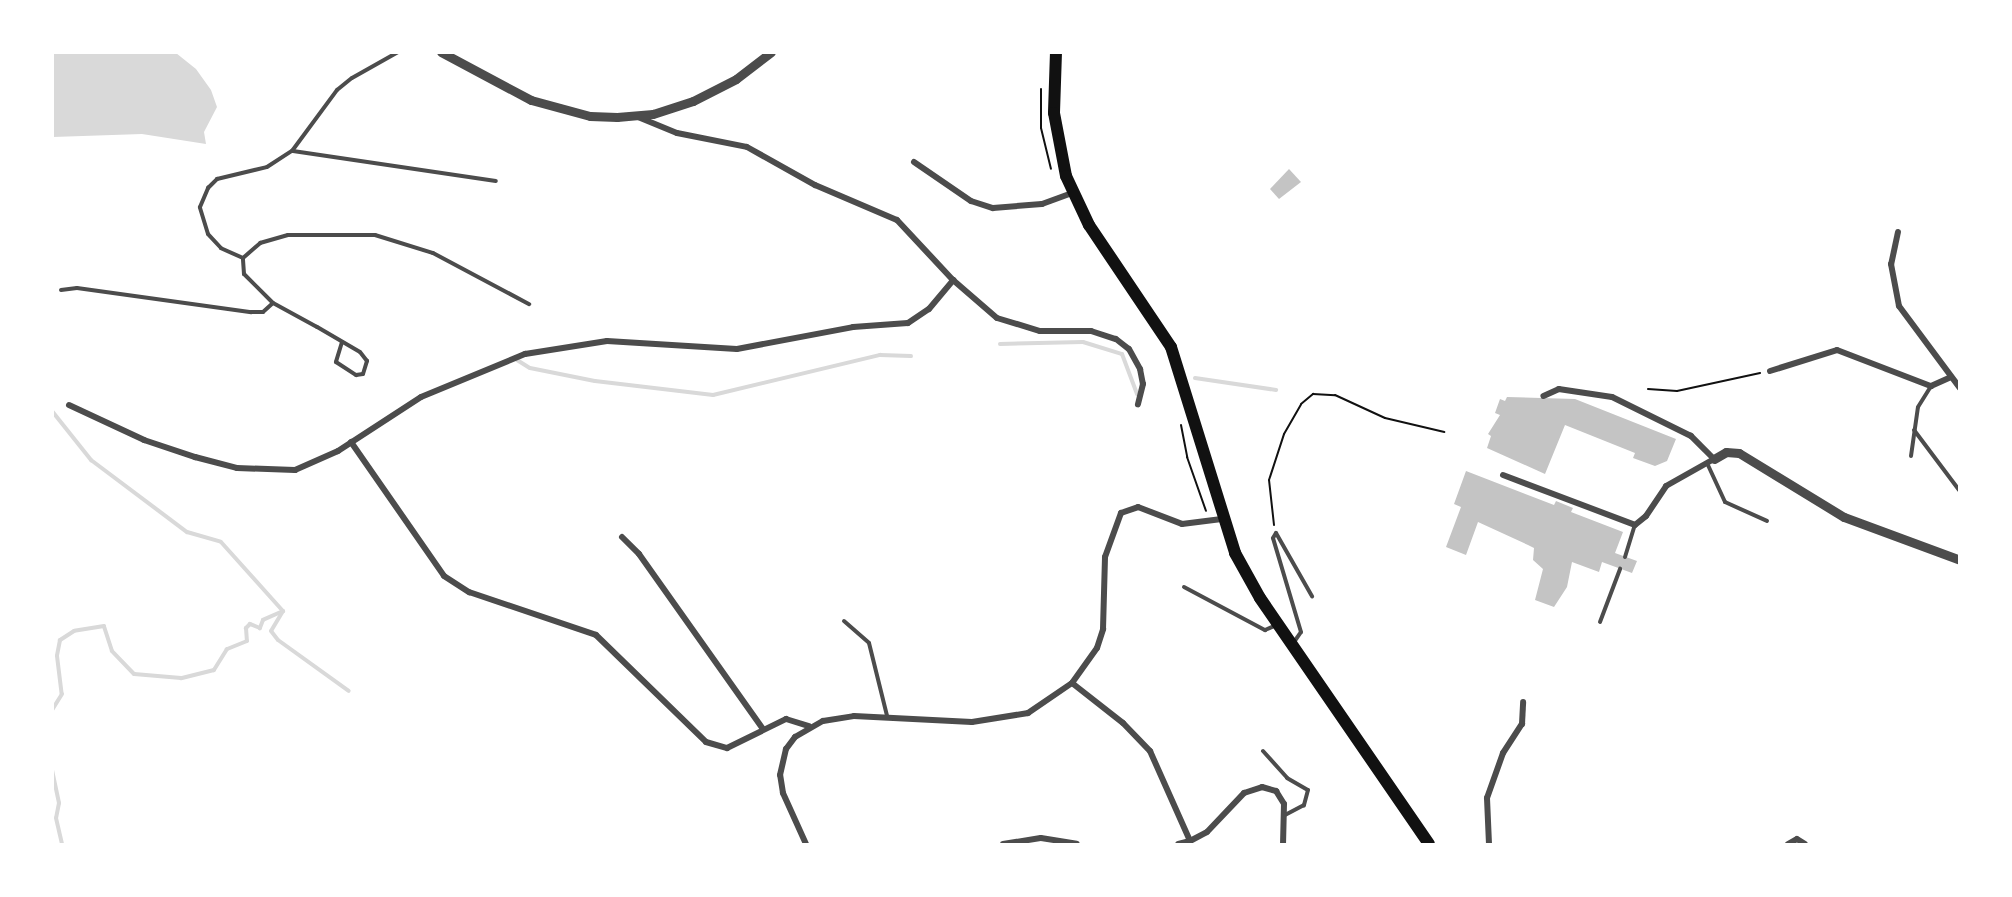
<!DOCTYPE html>
<style>
body{margin:0}
#map{position:relative;width:2012px;height:897px;overflow:hidden;background:#fff;font-family:"Golos Text",sans-serif}
div>[style]{position:absolute}
[style*='--x']{left:calc(var(--x)*1px);top:calc(var(--y)*1px);width:calc(var(--w)*1px);rotate:calc(var(--a)*1deg)}
.water>*{inset:0;background:#d9d9d9}
.stream>*{height:4px;margin:-2px;padding:0 2px;transform-origin:2px;border-radius:2px;background:#d9d9d9}
.building>*{inset:0;background:#c4c4c4}
.path>*{height:2px;margin:-1px;padding:0 1px;transform-origin:1px;border-radius:1px;background:#111}
.service>*{height:4px;margin:-2px;padding:0 2px;transform-origin:2px;border-radius:2px;background:#4c4c4c}
.minor>*{height:6px;margin:-3px;padding:0 3px;transform-origin:3px;border-radius:3px;background:#4c4c4c}
.tertiary>*{height:9px;margin:-4.5px;padding:0 4.5px;transform-origin:4.5px;border-radius:4.5px;background:#4c4c4c}
.primary>*{height:12px;margin:-6px;padding:0 6px;transform-origin:6px;border-radius:6px;background:#111}
span{translate:-50% -50%;white-space:nowrap;text-align:center;line-height:1.15;-webkit-text-stroke:6px #fff;paint-order:stroke}
.frame{position:absolute;inset:0;border:54px solid #fff;pointer-events:none}
</style>
<div id="map">
<div class="water">
<i style="clip-path:polygon(52px 53px,176px 53px,196px 69px,211px 90px,217px 107px,204px 132px,206px 144px,142px 134px,53px 137px)"></i>
</div>
<div class="stream">
<i style="--x:1000;--y:344;--w:83;--a:-1.4"></i>
<i style="--x:1083;--y:342;--w:41;--a:17.1"></i>
<i style="--x:1122;--y:354;--w:43;--a:69.4"></i>
<i style="--x:517;--y:360;--w:15;--a:32"></i>
<i style="--x:530;--y:368;--w:66;--a:11.3"></i>
<i style="--x:595;--y:381;--w:119;--a:6.8"></i>
<i style="--x:713;--y:395;--w:172;--a:-13.5"></i>
<i style="--x:880;--y:355;--w:31;--a:2"></i>
<i style="--x:1195;--y:378;--w:82;--a:8.4"></i>
<i style="--x:52;--y:411;--w:63;--a:51.5"></i>
<i style="--x:91;--y:460;--w:120;--a:36.9"></i>
<i style="--x:187;--y:532;--w:35;--a:16"></i>
<i style="--x:221;--y:542;--w:93;--a:48.1"></i>
<i style="--x:283;--y:611;--w:22;--a:156"></i>
<i style="--x:263;--y:620;--w:9;--a:111"></i>
<i style="--x:260;--y:628;--w:11;--a:-158"></i>
<i style="--x:250;--y:624;--w:6;--a:135"></i>
<i style="--x:246;--y:628;--w:13;--a:86"></i>
<i style="--x:247;--y:641;--w:22;--a:158"></i>
<i style="--x:227;--y:649;--w:25;--a:122"></i>
<i style="--x:214;--y:670;--w:34;--a:166"></i>
<i style="--x:181;--y:678;--w:47;--a:-175.1"></i>
<i style="--x:134;--y:674;--w:32;--a:-134"></i>
<i style="--x:112;--y:651;--w:26;--a:-108"></i>
<i style="--x:104;--y:626;--w:30;--a:171"></i>
<i style="--x:74;--y:631;--w:17;--a:147"></i>
<i style="--x:60;--y:640;--w:16;--a:101"></i>
<i style="--x:57;--y:656;--w:38;--a:83"></i>
<i style="--x:62;--y:694;--w:19;--a:122"></i>
<i style="--x:283;--y:611;--w:23;--a:121"></i>
<i style="--x:271;--y:631;--w:11;--a:52"></i>
<i style="--x:278;--y:640;--w:87;--a:35.7"></i>
<i style="--x:52;--y:770;--w:34;--a:78"></i>
<i style="--x:59;--y:803;--w:15;--a:101"></i>
<i style="--x:56;--y:818;--w:27;--a:77"></i>
</div>
<div class="building">
<i style="clip-path:polygon(1289px 169px,1301px 182px,1279px 199px,1270px 189px)"></i>
<i style="clip-path:polygon(1507px 397px,1575px 399px,1676px 439px,1667px 461px,1655px 466px,1633px 458px,1635px 453px,1565px 425px,1545px 474px,1487px 448px,1491px 436px,1488px 434px,1500px 415px,1495px 413px,1500px 399px,1505px 401px)"></i>
<i style="clip-path:polygon(1466px 471px,1554px 505px,1556px 501px,1573px 508px,1571px 512px,1623px 532px,1615px 553px,1637px 561px,1632px 573px,1602px 562px,1599px 572px,1572px 562px,1567px 587px,1554px 607px,1535px 600px,1543px 569px,1533px 560px,1534px 548px,1528px 545px,1478px 522px,1466px 555px,1446px 547px,1461px 507px,1454px 504px)"></i>
</div>
<div class="path">
<i style="--x:1041;--y:89;--w:39;--a:90"></i>
<i style="--x:1041;--y:128;--w:42;--a:76.3"></i>
<i style="--x:1648;--y:389;--w:29;--a:4"></i>
<i style="--x:1677;--y:391;--w:85;--a:-12.2"></i>
<i style="--x:1181;--y:425;--w:33;--a:79"></i>
<i style="--x:1187;--y:457;--w:57;--a:70.6"></i>
<i style="--x:1274;--y:525;--w:45;--a:-96.3"></i>
<i style="--x:1269;--y:480;--w:48;--a:-71.9"></i>
<i style="--x:1284;--y:434;--w:34;--a:-60"></i>
<i style="--x:1301;--y:404;--w:16;--a:-40"></i>
<i style="--x:1313;--y:394;--w:22;--a:3"></i>
<i style="--x:1335;--y:395;--w:55;--a:24.7"></i>
<i style="--x:1385;--y:418;--w:61;--a:13.3"></i>
</div>
<div class="service">
<i style="--x:293;--y:151;--w:205;--a:8.4"></i>
<i style="--x:243;--y:258;--w:23;--a:-41"></i>
<i style="--x:260;--y:243;--w:29;--a:-16"></i>
<i style="--x:288;--y:235;--w:87;--a:0"></i>
<i style="--x:375;--y:235;--w:61;--a:17.2"></i>
<i style="--x:433;--y:253;--w:109;--a:28"></i>
<i style="--x:61;--y:290;--w:16;--a:-7"></i>
<i style="--x:77;--y:288;--w:176;--a:7.9"></i>
<i style="--x:251;--y:312;--w:12;--a:0"></i>
<i style="--x:263;--y:312;--w:13;--a:-42"></i>
<i style="--x:342;--y:342;--w:21;--a:107"></i>
<i style="--x:336;--y:362;--w:24;--a:33"></i>
<i style="--x:356;--y:375;--w:7;--a:-8"></i>
<i style="--x:363;--y:374;--w:14;--a:-73"></i>
<i style="--x:367;--y:361;--w:11;--a:-128"></i>
<i style="--x:360;--y:352;--w:50;--a:-149.8"></i>
<i style="--x:317;--y:327;--w:50;--a:-151.4"></i>
<i style="--x:273;--y:303;--w:41;--a:-135"></i>
<i style="--x:244;--y:274;--w:16;--a:-94"></i>
<i style="--x:243;--y:258;--w:24;--a:-156"></i>
<i style="--x:221;--y:248;--w:19;--a:-133"></i>
<i style="--x:208;--y:234;--w:28;--a:-107"></i>
<i style="--x:200;--y:207;--w:21;--a:-67"></i>
<i style="--x:208;--y:188;--w:13;--a:-45"></i>
<i style="--x:217;--y:179;--w:51;--a:-13.5"></i>
<i style="--x:267;--y:167;--w:30;--a:-33"></i>
<i style="--x:292;--y:151;--w:76;--a:-53.6"></i>
<i style="--x:337;--y:90;--w:19;--a:-39"></i>
<i style="--x:352;--y:78;--w:53;--a:-29.5"></i>
<i style="--x:1914;--y:430;--w:75;--a:53.1"></i>
<i style="--x:1911;--y:456;--w:49;--a:-81.9"></i>
<i style="--x:1918;--y:407;--w:25;--a:-58"></i>
<i style="--x:1707;--y:463;--w:43;--a:65.2"></i>
<i style="--x:1725;--y:502;--w:46;--a:24.3"></i>
<i style="--x:1625;--y:557;--w:34;--a:-73"></i>
<i style="--x:1184;--y:587;--w:92;--a:28"></i>
<i style="--x:1265;--y:630;--w:13;--a:-23"></i>
<i style="--x:844;--y:621;--w:33;--a:41"></i>
<i style="--x:869;--y:643;--w:75;--a:76.1"></i>
<i style="--x:1600;--y:622;--w:57;--a:-69.3"></i>
<i style="--x:1294;--y:642;--w:12;--a:-55"></i>
<i style="--x:1301;--y:632;--w:98;--a:-106.6"></i>
<i style="--x:1273;--y:538;--w:6;--a:-59"></i>
<i style="--x:1276;--y:533;--w:73;--a:60.3"></i>
<i style="--x:1263;--y:751;--w:36;--a:48"></i>
<i style="--x:1287;--y:778;--w:24;--a:30"></i>
<i style="--x:1308;--y:790;--w:16;--a:105"></i>
<i style="--x:1304;--y:805;--w:21;--a:152"></i>
</div>
<div class="minor">
<i style="--x:638;--y:117;--w:42;--a:22.3"></i>
<i style="--x:677;--y:133;--w:71;--a:11.3"></i>
<i style="--x:747;--y:147;--w:78;--a:29.2"></i>
<i style="--x:815;--y:185;--w:89;--a:23.1"></i>
<i style="--x:897;--y:220;--w:82;--a:47"></i>
<i style="--x:953;--y:280;--w:58;--a:40.8"></i>
<i style="--x:997;--y:318;--w:45;--a:16.8"></i>
<i style="--x:1040;--y:331;--w:51;--a:0"></i>
<i style="--x:1091;--y:331;--w:26;--a:18"></i>
<i style="--x:1116;--y:339;--w:16;--a:38"></i>
<i style="--x:1129;--y:349;--w:23;--a:61"></i>
<i style="--x:1140;--y:369;--w:15;--a:79"></i>
<i style="--x:1143;--y:384;--w:21;--a:104"></i>
<i style="--x:914;--y:162;--w:69;--a:34.4"></i>
<i style="--x:971;--y:201;--w:23;--a:18"></i>
<i style="--x:993;--y:208;--w:49;--a:-4.7"></i>
<i style="--x:1042;--y:204;--w:32;--a:-20"></i>
<i style="--x:1898;--y:232;--w:33;--a:102"></i>
<i style="--x:1891;--y:264;--w:43;--a:79.2"></i>
<i style="--x:1899;--y:306;--w:102;--a:53.4"></i>
<i style="--x:1770;--y:371;--w:70;--a:-17.4"></i>
<i style="--x:1837;--y:350;--w:101;--a:21"></i>
<i style="--x:1931;--y:386;--w:22;--a:-24"></i>
<i style="--x:69;--y:405;--w:83;--a:25"></i>
<i style="--x:144;--y:440;--w:54;--a:18.4"></i>
<i style="--x:195;--y:457;--w:43;--a:14.7"></i>
<i style="--x:237;--y:468;--w:58;--a:2"></i>
<i style="--x:295;--y:470;--w:47;--a:-23.8"></i>
<i style="--x:338;--y:451;--w:99;--a:-33"></i>
<i style="--x:421;--y:397;--w:113;--a:-22.5"></i>
<i style="--x:525;--y:354;--w:83;--a:-9"></i>
<i style="--x:607;--y:341;--w:130;--a:3.5"></i>
<i style="--x:737;--y:349;--w:118;--a:-10.7"></i>
<i style="--x:853;--y:327;--w:55;--a:-4.2"></i>
<i style="--x:908;--y:323;--w:25;--a:-34"></i>
<i style="--x:929;--y:309;--w:38;--a:-50"></i>
<i style="--x:351;--y:442;--w:163;--a:55.2"></i>
<i style="--x:444;--y:576;--w:30;--a:33"></i>
<i style="--x:469;--y:592;--w:134;--a:18.7"></i>
<i style="--x:596;--y:635;--w:153;--a:44.2"></i>
<i style="--x:706;--y:742;--w:22;--a:16"></i>
<i style="--x:727;--y:748;--w:66;--a:-26.2"></i>
<i style="--x:786;--y:719;--w:24;--a:17"></i>
<i style="--x:1503;--y:475;--w:141;--a:20.7"></i>
<i style="--x:1635;--y:525;--w:14;--a:-39"></i>
<i style="--x:1646;--y:516;--w:36;--a:-56"></i>
<i style="--x:1666;--y:486;--w:55;--a:-29.4"></i>
<i style="--x:1714;--y:459;--w:33;--a:-135"></i>
<i style="--x:1691;--y:436;--w:88;--a:-153.7"></i>
<i style="--x:1612;--y:397;--w:54;--a:-171.4"></i>
<i style="--x:1559;--y:389;--w:17;--a:156"></i>
<i style="--x:622;--y:537;--w:24;--a:45"></i>
<i style="--x:639;--y:554;--w:213;--a:54.7"></i>
<i style="--x:1072;--y:683;--w:65;--a:38.1"></i>
<i style="--x:1123;--y:723;--w:39;--a:46"></i>
<i style="--x:1150;--y:751;--w:98;--a:66"></i>
<i style="--x:1190;--y:841;--w:12;--a:166"></i>
<i style="--x:1190;--y:841;--w:19;--a:-28"></i>
<i style="--x:1207;--y:832;--w:54;--a:-46.5"></i>
<i style="--x:1244;--y:793;--w:19;--a:-18"></i>
<i style="--x:1262;--y:787;--w:15;--a:16"></i>
<i style="--x:1276;--y:791;--w:15;--a:58"></i>
<i style="--x:1284;--y:804;--w:40;--a:91.4"></i>
<i style="--x:806;--y:844;--w:56;--a:-114.3"></i>
<i style="--x:783;--y:793;--w:18;--a:-99"></i>
<i style="--x:780;--y:775;--w:27;--a:-77"></i>
<i style="--x:786;--y:749;--w:15;--a:-53"></i>
<i style="--x:795;--y:737;--w:32;--a:-30"></i>
<i style="--x:823;--y:721;--w:31;--a:-9"></i>
<i style="--x:854;--y:716;--w:118;--a:2.9"></i>
<i style="--x:972;--y:722;--w:57;--a:-9.1"></i>
<i style="--x:1028;--y:713;--w:53;--a:-34.3"></i>
<i style="--x:1072;--y:683;--w:43;--a:-54.5"></i>
<i style="--x:1097;--y:648;--w:20;--a:-72"></i>
<i style="--x:1103;--y:629;--w:72;--a:-88.4"></i>
<i style="--x:1105;--y:557;--w:47;--a:-70"></i>
<i style="--x:1121;--y:513;--w:18;--a:-19"></i>
<i style="--x:1138;--y:507;--w:47;--a:21.1"></i>
<i style="--x:1182;--y:524;--w:40;--a:-7.1"></i>
<i style="--x:1003;--y:844;--w:38;--a:-9"></i>
<i style="--x:1041;--y:838;--w:36;--a:9"></i>
<i style="--x:1489;--y:844;--w:46;--a:-92.5"></i>
<i style="--x:1487;--y:798;--w:48;--a:-70.4"></i>
<i style="--x:1503;--y:753;--w:35;--a:-57"></i>
<i style="--x:1522;--y:724;--w:22;--a:-87"></i>
<i style="--x:1788;--y:844;--w:10;--a:-29"></i>
<i style="--x:1797;--y:839;--w:9;--a:32"></i>
</div>
<div class="tertiary">
<i style="--x:441;--y:52;--w:102;--a:28.1"></i>
<i style="--x:531;--y:100;--w:61;--a:15.2"></i>
<i style="--x:590;--y:116;--w:27;--a:2"></i>
<i style="--x:617;--y:117;--w:36;--a:-5"></i>
<i style="--x:653;--y:114;--w:42;--a:-18"></i>
<i style="--x:693;--y:101;--w:48;--a:-27.1"></i>
<i style="--x:736;--y:79;--w:44;--a:-37.6"></i>
<i style="--x:1714;--y:459;--w:14;--a:-30"></i>
<i style="--x:1726;--y:452;--w:13;--a:4"></i>
<i style="--x:1739;--y:453;--w:123;--a:31.4"></i>
<i style="--x:1844;--y:517;--w:124;--a:20.3"></i>
</div>
<div class="primary">
<i style="--x:1056;--y:52;--w:61;--a:91.9"></i>
<i style="--x:1054;--y:113;--w:64;--a:79.2"></i>
<i style="--x:1066;--y:176;--w:54;--a:64.9"></i>
<i style="--x:1089;--y:225;--w:147;--a:56.1"></i>
<i style="--x:1171;--y:347;--w:216;--a:72.7"></i>
<i style="--x:1235;--y:553;--w:51;--a:60.9"></i>
<i style="--x:1260;--y:598;--w:298;--a:55.5"></i>
</div>
<div class="frame"></div>
</div>
